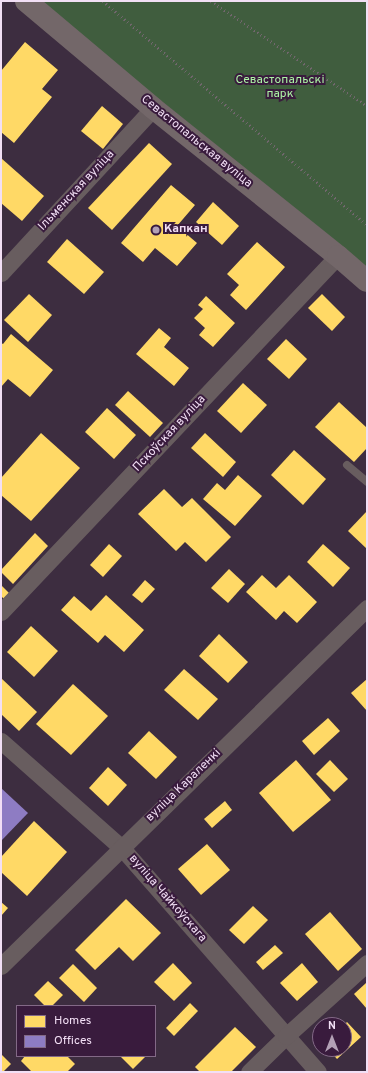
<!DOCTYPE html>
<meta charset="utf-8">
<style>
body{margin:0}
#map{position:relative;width:368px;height:1073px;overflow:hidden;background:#3d2d40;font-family:Overpass,sans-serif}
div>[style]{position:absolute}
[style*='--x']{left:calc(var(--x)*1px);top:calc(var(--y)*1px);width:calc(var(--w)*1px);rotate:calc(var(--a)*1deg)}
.green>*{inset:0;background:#405d3e}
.homes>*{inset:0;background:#ffd966}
.offices>*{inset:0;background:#8e7cc3}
.path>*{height:2.5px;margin-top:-1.25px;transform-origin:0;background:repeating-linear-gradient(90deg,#71676d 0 1px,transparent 0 4px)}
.lane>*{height:8px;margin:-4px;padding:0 4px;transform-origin:4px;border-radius:4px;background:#685d5f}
.street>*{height:17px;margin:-8.5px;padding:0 8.5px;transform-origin:8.5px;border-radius:8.5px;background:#685d5f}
.secondary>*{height:22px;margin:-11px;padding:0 11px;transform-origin:11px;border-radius:11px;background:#736769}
.dots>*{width:11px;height:11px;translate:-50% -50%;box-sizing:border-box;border:2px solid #391b3d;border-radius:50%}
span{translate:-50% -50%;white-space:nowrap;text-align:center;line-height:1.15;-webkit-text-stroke:4px #391b3d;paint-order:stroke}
.park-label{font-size:12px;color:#acf4a5}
.street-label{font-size:12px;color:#f2dff5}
.poi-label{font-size:12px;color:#f2dff5;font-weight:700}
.left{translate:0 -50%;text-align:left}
.frame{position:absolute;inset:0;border:2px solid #f2dff5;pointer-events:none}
.legend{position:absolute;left:16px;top:1005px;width:140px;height:52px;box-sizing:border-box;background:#391b3d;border:1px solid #836987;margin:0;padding:5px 7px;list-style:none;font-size:12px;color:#f2dff5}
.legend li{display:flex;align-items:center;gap:8px;height:20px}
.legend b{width:20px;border:1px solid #836987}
.north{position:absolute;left:312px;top:1017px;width:40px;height:40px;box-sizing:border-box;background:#391b3d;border:1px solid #836987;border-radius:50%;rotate:0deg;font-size:11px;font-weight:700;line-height:16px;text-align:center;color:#f2dff5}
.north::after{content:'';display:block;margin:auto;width:14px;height:18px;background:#b3a1b6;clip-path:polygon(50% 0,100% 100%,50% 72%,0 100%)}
</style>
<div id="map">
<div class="green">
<i style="clip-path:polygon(38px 1px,367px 1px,367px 274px)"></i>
</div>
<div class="homes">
<i style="clip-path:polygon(25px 42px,58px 70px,42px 89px,52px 97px,14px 143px,1px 132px,1px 71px)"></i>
<i style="clip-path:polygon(102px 106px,123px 124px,103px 149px,81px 131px)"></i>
<i style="clip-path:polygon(149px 143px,172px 164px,112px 230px,88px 208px)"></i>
<i style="clip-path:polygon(1px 158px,44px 196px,22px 221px,1px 203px)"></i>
<i style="clip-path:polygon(171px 185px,195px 205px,177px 226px,197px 243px,177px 266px,155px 248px,143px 262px,121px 243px)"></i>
<i style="clip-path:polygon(213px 202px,239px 226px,222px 245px,196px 222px)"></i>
<i style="clip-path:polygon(67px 239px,104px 272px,84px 294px,47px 262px)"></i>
<i style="clip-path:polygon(257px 242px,285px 267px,246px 310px,230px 295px,239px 285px,227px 274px)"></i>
<i style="clip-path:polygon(29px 294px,52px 315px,28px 342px,4px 320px)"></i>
<i style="clip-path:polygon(322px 294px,345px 317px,332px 331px,308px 308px)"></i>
<i style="clip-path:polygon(206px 296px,235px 323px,213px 347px,199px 335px,205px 328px,194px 318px,203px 309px,198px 305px)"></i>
<i style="clip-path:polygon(159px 328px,171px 338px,164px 347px,189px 368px,174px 386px,136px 354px)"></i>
<i style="clip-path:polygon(11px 334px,53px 370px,30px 397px,8px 379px,1px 387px,1px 343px,3px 344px)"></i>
<i style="clip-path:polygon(286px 339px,307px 359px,289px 379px,267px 359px)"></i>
<i style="clip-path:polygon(243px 383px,267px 405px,241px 433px,217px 411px)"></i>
<i style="clip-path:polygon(128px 391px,163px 423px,150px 437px,115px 405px)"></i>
<i style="clip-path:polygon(339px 402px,367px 428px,367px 448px,354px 462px,315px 427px)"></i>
<i style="clip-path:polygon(107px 408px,136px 435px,114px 459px,85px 432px)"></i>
<i style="clip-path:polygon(41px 433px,80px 468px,31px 521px,1px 495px,1px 478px)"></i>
<i style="clip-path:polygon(205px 433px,236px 462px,223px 477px,191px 448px)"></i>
<i style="clip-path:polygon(294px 450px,326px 479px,303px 505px,271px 475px)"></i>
<i style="clip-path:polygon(238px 475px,262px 496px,235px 526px,203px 499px,217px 483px,225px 490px)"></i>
<i style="clip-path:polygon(164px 489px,182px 507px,192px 498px,231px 537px,206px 562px,185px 542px,176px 551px,138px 514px)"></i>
<i style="clip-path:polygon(367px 511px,367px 549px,348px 531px)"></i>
<i style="clip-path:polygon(35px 533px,48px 546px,13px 584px,1px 572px,1px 570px)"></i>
<i style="clip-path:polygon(109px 544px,122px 556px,103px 577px,90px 565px)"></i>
<i style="clip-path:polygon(323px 544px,350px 568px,333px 587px,307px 562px)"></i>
<i style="clip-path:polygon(229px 569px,245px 584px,228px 603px,211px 588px)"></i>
<i style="clip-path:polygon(262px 575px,276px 588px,289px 575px,317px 602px,297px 623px,284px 611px,276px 620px,246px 592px)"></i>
<i style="clip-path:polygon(145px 580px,155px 589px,142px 603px,132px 595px)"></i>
<i style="clip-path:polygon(1px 585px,11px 595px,6px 601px,1px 596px)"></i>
<i style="clip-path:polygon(106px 595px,144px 630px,124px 652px,105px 635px,98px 643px,61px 610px,74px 596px,91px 611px)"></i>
<i style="clip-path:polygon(31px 626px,58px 651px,34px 677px,7px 652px)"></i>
<i style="clip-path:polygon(219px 634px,248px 662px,228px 683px,199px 656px)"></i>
<i style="clip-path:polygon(184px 669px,218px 699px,198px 720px,164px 690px)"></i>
<i style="clip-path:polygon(1px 678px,37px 712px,19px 731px,1px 714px)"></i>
<i style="clip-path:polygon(367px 679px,367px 711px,351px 693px)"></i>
<i style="clip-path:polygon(73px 684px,108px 716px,71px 755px,36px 724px)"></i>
<i style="clip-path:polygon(328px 718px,340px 731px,314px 755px,302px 741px)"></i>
<i style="clip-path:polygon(149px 731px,177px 757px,156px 779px,128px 753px)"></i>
<i style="clip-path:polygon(296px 760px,331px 800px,293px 832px,259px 793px)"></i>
<i style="clip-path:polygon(330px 760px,348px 779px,334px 792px,316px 774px)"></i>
<i style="clip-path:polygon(108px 767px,127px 785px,108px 806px,89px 788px)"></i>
<i style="clip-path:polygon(225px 801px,232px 810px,212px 828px,204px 819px)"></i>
<i style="clip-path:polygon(34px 821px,67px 852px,27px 896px,1px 872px,1px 857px)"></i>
<i style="clip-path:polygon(207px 844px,230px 870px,201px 895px,178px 869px)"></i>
<i style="clip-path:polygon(126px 899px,161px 933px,133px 961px,119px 947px,95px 970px,75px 950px)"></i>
<i style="clip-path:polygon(1px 902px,8px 908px,1px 916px)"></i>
<i style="clip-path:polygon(253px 906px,268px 920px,244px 944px,229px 930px)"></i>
<i style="clip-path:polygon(330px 912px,362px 949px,338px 971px,305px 934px)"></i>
<i style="clip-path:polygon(275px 945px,283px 953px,263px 970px,256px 962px)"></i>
<i style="clip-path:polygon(173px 963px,192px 983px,174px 1001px,154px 982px)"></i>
<i style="clip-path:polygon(302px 963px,318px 982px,297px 1001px,280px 983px)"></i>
<i style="clip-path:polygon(73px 964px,97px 988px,84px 1002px,59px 978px)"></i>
<i style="clip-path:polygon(48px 981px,63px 995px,52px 1006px,45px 1006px,34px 995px)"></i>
<i style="clip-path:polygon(366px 983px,367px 985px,367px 1009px,354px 994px)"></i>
<i style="clip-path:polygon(190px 1003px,198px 1011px,174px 1036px,166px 1028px)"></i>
<i style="clip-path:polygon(347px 1022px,361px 1037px,337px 1059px,328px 1049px,344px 1049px,344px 1025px)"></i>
<i style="clip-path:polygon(235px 1027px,256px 1047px,231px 1072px,200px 1072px,195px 1067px)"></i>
<i style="clip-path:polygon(1px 1054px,11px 1064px,3px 1072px,1px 1072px)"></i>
<i style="clip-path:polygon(25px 1056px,67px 1056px,75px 1064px,67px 1072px,32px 1072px,21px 1061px)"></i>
<i style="clip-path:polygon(120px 1056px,146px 1056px,133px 1069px)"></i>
</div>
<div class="offices">
<i style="clip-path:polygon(1px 788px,28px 813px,1px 841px)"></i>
</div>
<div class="path">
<i style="--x:103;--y:1;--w:346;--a:40.3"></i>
<i style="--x:211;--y:1;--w:188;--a:33.9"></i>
</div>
<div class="lane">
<i style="--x:347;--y:465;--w:26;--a:40"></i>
</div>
<div class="street">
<i style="--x:1;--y:273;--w:224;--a:-47.3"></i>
<i style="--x:1;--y:612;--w:490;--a:-46.6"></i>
<i style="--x:1;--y:741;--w:160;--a:41.5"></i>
<i style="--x:121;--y:847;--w:299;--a:48.8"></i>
<i style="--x:1;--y:966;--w:512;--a:-44.37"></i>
<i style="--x:249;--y:1072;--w:52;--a:-44.2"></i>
<i style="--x:286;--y:1036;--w:109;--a:-42"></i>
</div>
<div class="secondary">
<i style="--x:26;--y:1;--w:166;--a:40.1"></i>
<i style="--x:153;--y:108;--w:237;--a:38.7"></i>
<i style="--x:338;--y:256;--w:38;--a:41"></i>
</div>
<div class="dots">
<i style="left:156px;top:230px;background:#b3a1b6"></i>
</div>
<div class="park-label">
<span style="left:280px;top:88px">Севастопальскі<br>парк</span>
</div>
<div class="street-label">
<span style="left:196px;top:142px;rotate:39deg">Севастопальская вуліца</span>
<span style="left:77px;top:191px;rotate:-47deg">Ільменская вуліца</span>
<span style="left:170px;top:434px;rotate:-47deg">Пскоўская вуліца</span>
<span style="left:184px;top:786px;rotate:-44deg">вуліца Караленкі</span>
<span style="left:167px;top:899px;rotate:49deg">вуліца Чайкоўскага</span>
</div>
<div class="poi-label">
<span class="left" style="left:164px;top:230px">Капкан</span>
</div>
<div class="frame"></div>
<ul class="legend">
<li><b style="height:11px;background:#ffd966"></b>Homes</li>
<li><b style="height:11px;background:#8e7cc3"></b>Offices</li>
</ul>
<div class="north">N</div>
</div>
